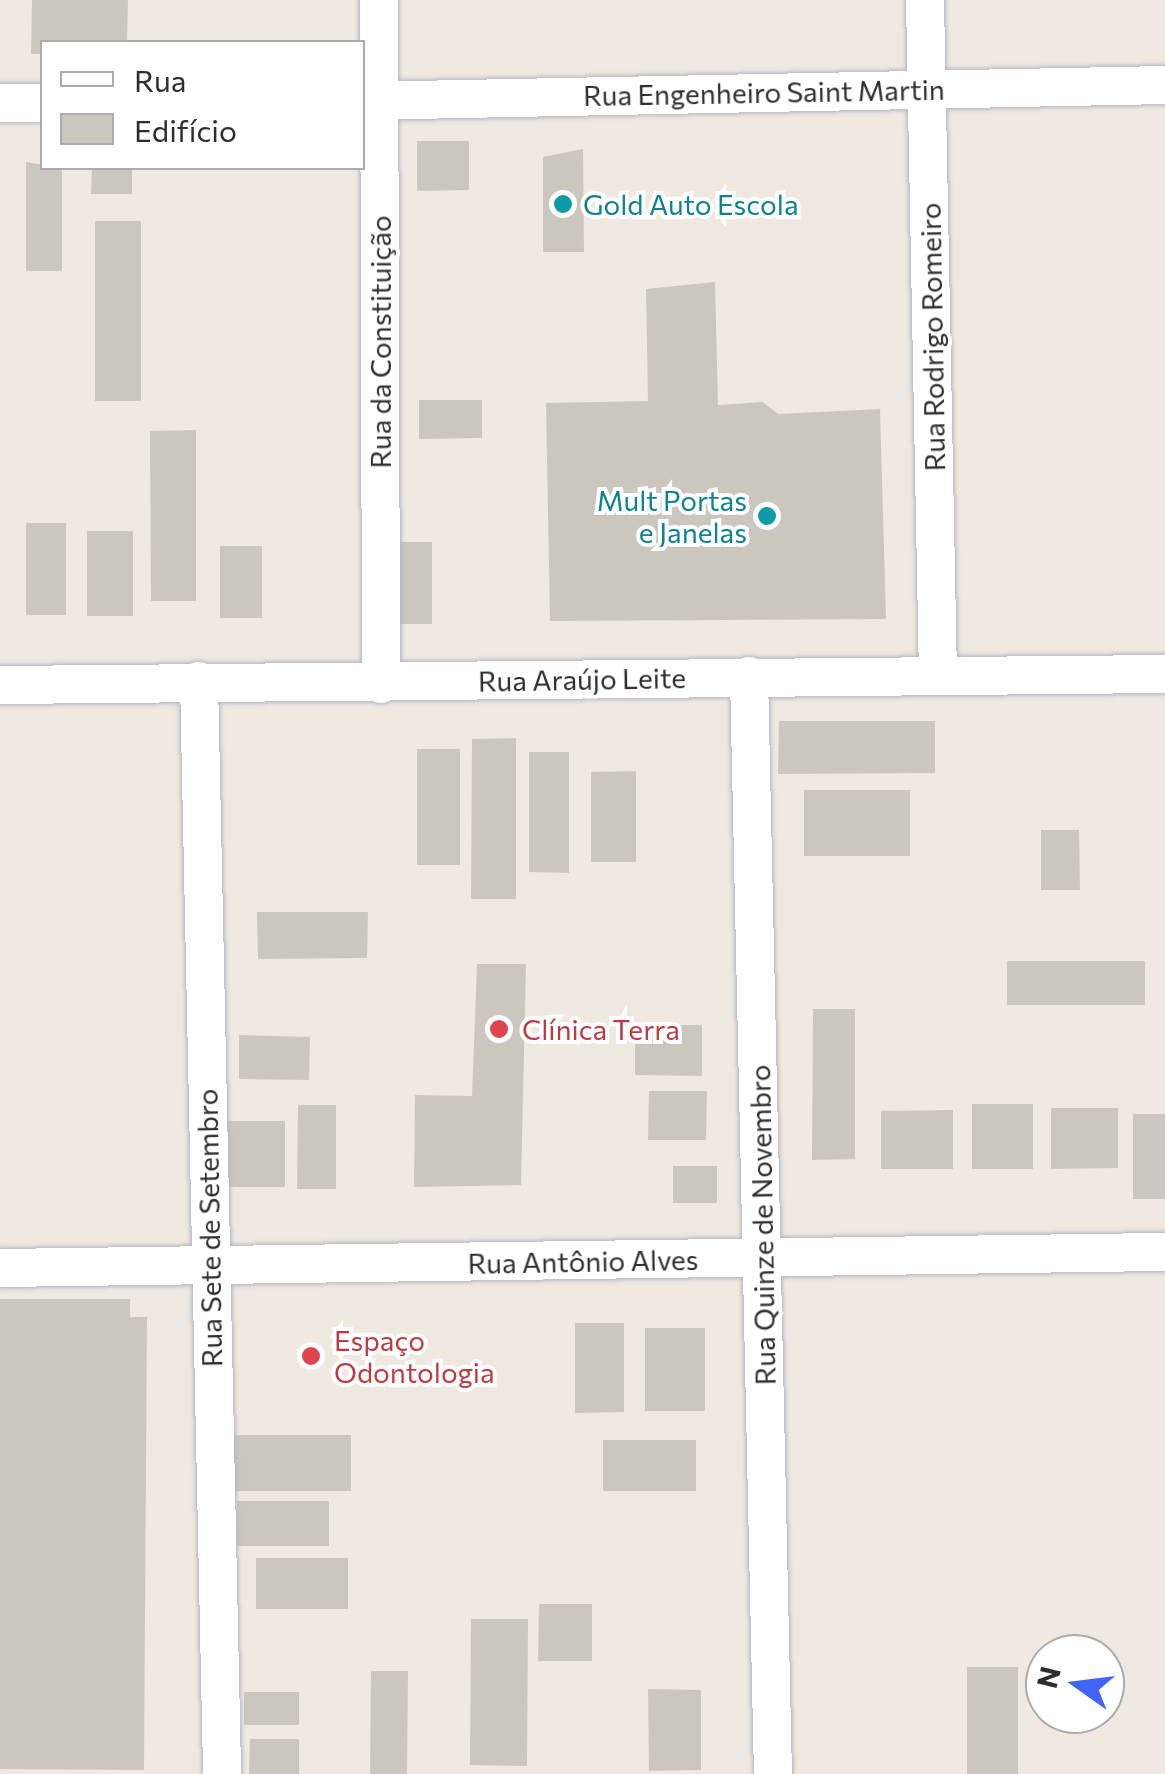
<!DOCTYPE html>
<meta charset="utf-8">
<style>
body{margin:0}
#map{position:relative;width:1165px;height:1774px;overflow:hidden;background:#efe9e1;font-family:Commissioner,sans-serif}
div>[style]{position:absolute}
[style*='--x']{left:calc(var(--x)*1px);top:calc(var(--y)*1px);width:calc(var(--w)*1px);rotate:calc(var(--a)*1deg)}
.building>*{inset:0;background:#cbc7bf}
.roads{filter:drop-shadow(0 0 2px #b4b7c1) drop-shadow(0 0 2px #b4b7c1)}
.street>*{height:38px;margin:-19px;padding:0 19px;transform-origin:19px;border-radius:19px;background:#fff}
.dots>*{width:28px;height:28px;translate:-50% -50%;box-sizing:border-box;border:5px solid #fff;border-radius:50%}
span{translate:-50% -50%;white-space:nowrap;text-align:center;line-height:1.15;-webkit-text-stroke:8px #fff;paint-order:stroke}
.street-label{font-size:28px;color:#2e2e2e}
.culture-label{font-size:28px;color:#0d838f}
.left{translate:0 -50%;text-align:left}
.right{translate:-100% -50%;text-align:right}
.health-label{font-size:28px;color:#be3a42}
.legend{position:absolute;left:40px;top:40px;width:325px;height:130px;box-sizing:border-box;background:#fff;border:2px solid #ababab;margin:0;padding:12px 18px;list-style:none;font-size:30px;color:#2e2e2e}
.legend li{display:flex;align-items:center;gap:20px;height:50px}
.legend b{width:50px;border:2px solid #ababab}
.north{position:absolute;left:1025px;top:1634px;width:100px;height:100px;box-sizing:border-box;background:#fff;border:2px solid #ababab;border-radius:50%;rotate:284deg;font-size:28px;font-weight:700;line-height:40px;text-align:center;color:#2e2e2e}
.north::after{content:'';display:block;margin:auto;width:35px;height:45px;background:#4264fb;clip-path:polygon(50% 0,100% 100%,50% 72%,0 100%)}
</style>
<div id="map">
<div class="building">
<i style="clip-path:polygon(32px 0,128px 0,127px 42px,42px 42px,42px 54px,31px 54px)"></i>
<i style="clip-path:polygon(417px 141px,469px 141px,469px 190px,417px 191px)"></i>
<i style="clip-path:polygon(583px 149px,584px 252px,543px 252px,543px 157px)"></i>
<i style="clip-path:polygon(26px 162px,62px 168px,62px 271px,26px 271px)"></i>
<i style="clip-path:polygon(92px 168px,132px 168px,132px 194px,91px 194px)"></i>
<i style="clip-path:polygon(95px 221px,141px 221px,141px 401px,95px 401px)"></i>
<i style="clip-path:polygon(715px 282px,718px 405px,763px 402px,778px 414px,880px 409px,886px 619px,550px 621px,546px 403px,648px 401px,646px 289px)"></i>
<i style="clip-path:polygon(419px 400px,482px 400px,482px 438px,419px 439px)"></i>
<i style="clip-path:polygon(196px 430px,196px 601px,151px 601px,150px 431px)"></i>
<i style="clip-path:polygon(26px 523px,66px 523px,66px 615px,26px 615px)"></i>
<i style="clip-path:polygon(87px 531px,133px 531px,133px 616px,87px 616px)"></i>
<i style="clip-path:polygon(389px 542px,432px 542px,432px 624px,389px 624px)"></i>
<i style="clip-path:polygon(220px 546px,262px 546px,262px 618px,220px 618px)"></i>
<i style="clip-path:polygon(779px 721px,935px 721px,935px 773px,778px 774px)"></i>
<i style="clip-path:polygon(516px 738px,516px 899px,471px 899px,472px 739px)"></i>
<i style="clip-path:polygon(417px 749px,460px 749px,460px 865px,417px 865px)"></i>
<i style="clip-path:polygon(529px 752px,569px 752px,569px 873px,529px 872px)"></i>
<i style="clip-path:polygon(636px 771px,636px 862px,591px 862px,591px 772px)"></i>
<i style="clip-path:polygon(804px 790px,910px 790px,910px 856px,804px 856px)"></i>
<i style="clip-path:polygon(1041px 830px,1079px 830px,1080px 890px,1041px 890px)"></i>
<i style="clip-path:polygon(257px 912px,368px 912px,367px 958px,258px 959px)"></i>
<i style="clip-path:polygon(1007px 961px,1145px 961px,1145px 1005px,1007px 1005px)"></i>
<i style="clip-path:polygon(477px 964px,526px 964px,521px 1185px,414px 1187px,415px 1095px,472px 1096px)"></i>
<i style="clip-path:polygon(813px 1009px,855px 1009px,855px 1159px,812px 1160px)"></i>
<i style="clip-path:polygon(635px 1025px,702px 1025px,702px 1076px,635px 1075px)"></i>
<i style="clip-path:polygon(239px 1035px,310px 1037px,309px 1080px,239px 1079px)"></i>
<i style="clip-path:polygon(649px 1091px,707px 1091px,706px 1140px,648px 1140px)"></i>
<i style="clip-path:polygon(972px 1104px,1033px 1104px,1033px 1169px,972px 1169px)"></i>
<i style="clip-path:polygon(298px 1105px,336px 1105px,336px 1189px,297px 1189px)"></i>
<i style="clip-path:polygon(1051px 1108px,1118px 1108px,1118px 1168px,1051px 1169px)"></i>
<i style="clip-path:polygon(953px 1110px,953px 1169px,881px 1169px,881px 1111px)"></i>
<i style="clip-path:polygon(1133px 1114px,1165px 1114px,1165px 1199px,1133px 1199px)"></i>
<i style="clip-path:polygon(228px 1121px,285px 1121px,285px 1187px,228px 1187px)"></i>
<i style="clip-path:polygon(673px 1166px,717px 1166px,717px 1203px,673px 1203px)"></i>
<i style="clip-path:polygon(0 1299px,130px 1299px,130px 1317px,147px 1317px,144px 1770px,0 1769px)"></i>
<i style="clip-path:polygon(575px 1323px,624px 1323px,624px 1412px,575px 1413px)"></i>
<i style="clip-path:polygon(645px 1328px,705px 1328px,705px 1411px,645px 1411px)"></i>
<i style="clip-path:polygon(225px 1435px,351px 1435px,351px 1491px,225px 1491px)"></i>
<i style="clip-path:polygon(603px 1440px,696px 1440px,696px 1491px,603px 1491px)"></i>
<i style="clip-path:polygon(237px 1501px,329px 1501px,329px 1546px,236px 1546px)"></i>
<i style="clip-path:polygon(256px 1558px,348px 1558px,348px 1609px,256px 1609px)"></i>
<i style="clip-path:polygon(539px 1604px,592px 1604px,592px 1661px,538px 1661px)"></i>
<i style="clip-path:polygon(471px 1619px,528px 1619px,527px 1766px,470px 1765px)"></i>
<i style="clip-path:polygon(967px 1667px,1018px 1667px,1018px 1774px,967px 1774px)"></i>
<i style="clip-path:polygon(371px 1671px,408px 1671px,407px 1774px,370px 1774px)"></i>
<i style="clip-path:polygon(648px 1689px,701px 1690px,701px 1770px,649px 1771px)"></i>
<i style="clip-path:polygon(244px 1692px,299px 1692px,299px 1725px,244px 1725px)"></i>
<i style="clip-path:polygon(250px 1739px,299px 1739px,299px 1774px,249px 1774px)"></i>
</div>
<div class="roads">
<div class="street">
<i style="--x:379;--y:0;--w:684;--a:89.83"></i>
<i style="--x:925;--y:0;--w:675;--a:88.9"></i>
<i style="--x:362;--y:101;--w:803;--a:-1.14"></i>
<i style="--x:0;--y:103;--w:42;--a:0"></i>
<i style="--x:749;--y:676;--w:1098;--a:88.75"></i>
<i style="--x:199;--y:681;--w:1093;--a:88.79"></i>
<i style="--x:0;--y:685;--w:1165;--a:-0.54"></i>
<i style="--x:0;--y:1268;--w:1165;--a:-0.79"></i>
</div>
</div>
<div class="dots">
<i style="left:563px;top:204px;background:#0f9aa8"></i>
<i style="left:767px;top:516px;background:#0f9aa8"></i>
<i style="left:499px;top:1029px;background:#e0444e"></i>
<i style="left:311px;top:1356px;background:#e0444e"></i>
</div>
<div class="street-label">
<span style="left:764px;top:92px;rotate:-1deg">Rua Engenheiro Saint Martin</span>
<span style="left:932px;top:337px;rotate:-91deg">Rua Rodrigo Romeiro</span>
<span style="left:380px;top:342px;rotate:-90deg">Rua da Constituição</span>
<span style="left:582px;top:679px;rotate:-1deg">Rua Araújo Leite</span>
<span style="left:762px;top:1225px;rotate:-91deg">Rua Quinze de Novembro</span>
<span style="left:209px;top:1228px;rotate:-91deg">Rua Sete de Setembro</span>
<span style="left:583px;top:1261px;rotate:-1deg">Rua Antônio Alves</span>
</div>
<div class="culture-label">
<span class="left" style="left:583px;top:204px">Gold Auto Escola</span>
<span class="right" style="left:747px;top:516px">Mult Portas<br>e Janelas</span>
</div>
<div class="health-label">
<span class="left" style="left:522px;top:1029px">Clínica Terra</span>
<span class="left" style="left:334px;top:1356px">Espaço<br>Odontologia</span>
</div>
<ul class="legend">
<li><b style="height:12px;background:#fff"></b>Rua</li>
<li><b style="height:28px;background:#cbc7bf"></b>Edifício</li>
</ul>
<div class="north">N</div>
</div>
